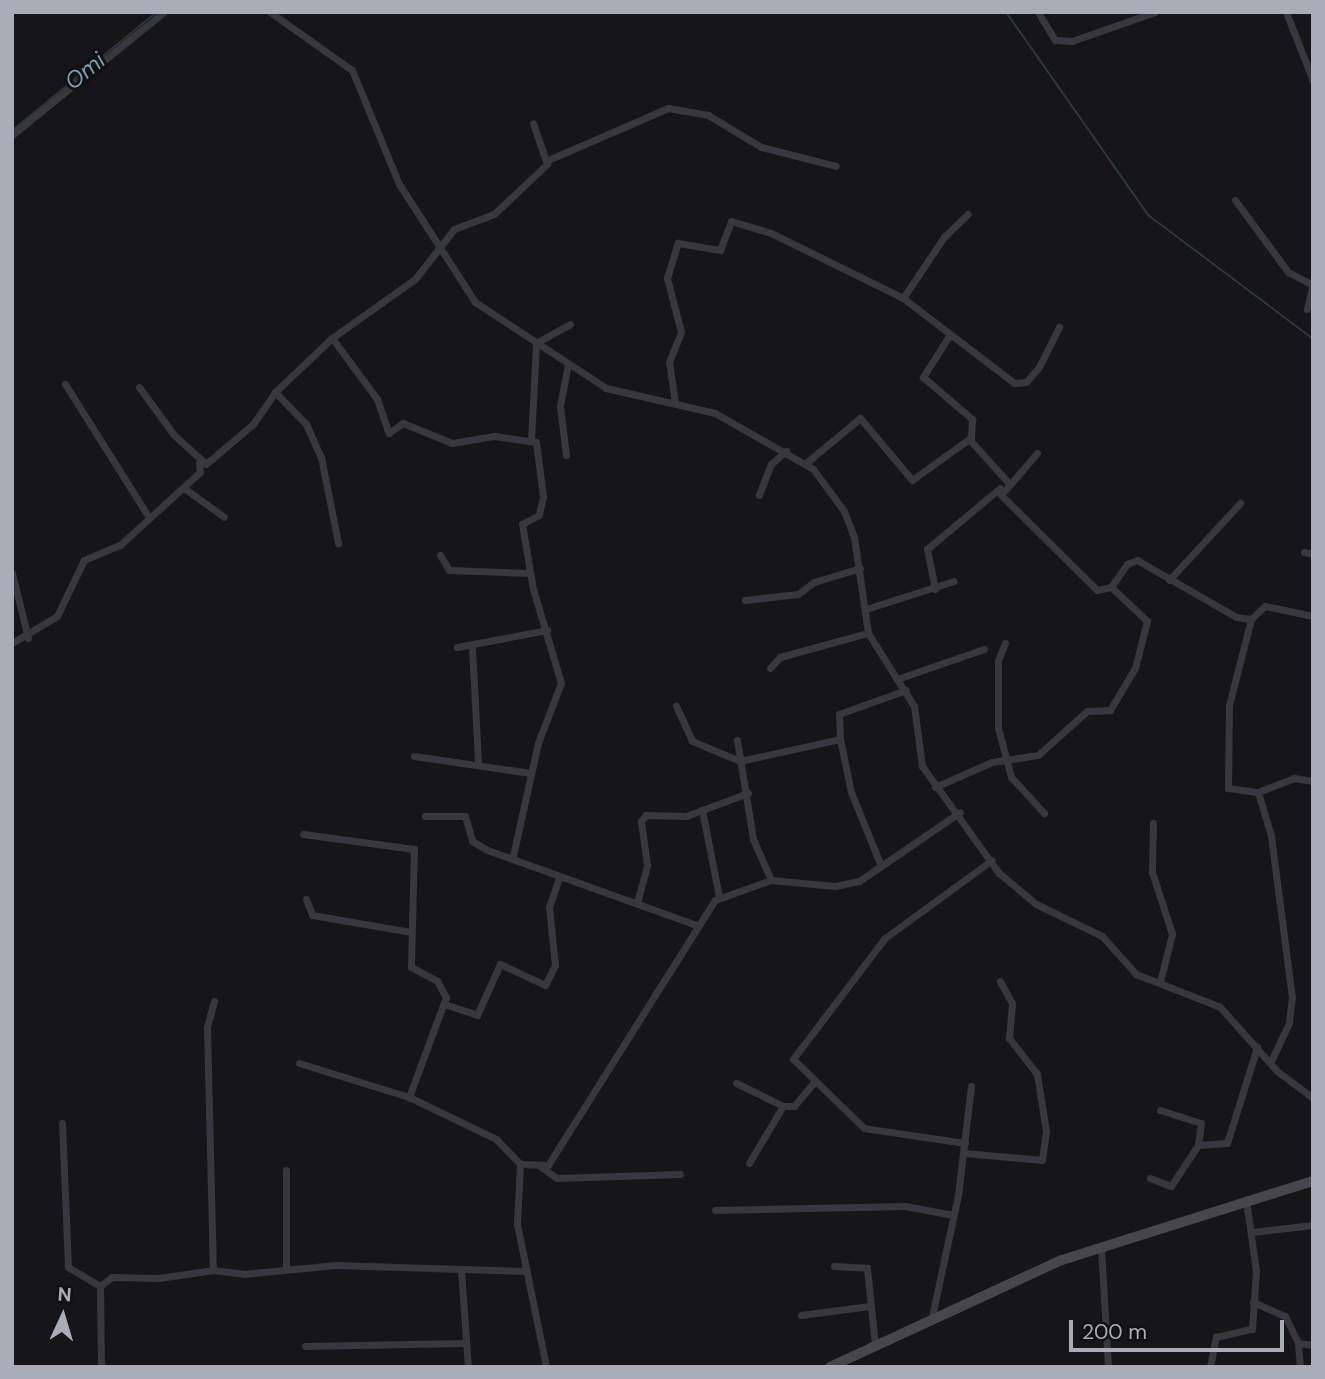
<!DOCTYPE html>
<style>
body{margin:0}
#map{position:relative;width:1325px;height:1379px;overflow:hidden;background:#161618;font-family:"DM Sans",sans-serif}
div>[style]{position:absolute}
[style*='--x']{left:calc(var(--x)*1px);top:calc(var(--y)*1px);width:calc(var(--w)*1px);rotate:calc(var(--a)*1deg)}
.stream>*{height:2px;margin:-1px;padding:0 1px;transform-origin:1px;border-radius:1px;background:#2c353c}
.minor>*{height:7px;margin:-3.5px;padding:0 3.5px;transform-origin:3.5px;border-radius:3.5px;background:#37383d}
.secondary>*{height:10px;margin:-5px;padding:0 5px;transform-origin:5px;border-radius:5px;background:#45474d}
span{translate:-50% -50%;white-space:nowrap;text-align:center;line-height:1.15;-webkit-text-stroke:6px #111113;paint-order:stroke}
.water-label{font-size:23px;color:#7f9bb3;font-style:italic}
.frame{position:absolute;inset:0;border:14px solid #a8adb8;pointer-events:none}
.north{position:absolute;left:28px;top:1281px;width:70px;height:70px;-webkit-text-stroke:5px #111113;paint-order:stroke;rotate:4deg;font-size:19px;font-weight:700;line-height:28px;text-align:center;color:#a8adb8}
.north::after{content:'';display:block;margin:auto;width:24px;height:32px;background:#a8adb8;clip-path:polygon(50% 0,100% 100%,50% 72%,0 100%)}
.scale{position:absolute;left:1069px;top:1320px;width:215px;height:32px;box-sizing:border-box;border:4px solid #a8adb8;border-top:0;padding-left:9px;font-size:21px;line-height:24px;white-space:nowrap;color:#a8adb8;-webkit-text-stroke:5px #111113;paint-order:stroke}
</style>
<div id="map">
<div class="stream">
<i style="--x:1006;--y:12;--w:248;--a:55"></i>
<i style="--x:1148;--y:215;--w:206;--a:36.9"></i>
<i style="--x:14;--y:129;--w:185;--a:-39.3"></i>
</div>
<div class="minor">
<i style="--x:270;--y:12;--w:100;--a:35.3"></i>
<i style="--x:352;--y:70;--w:123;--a:67.6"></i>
<i style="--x:399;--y:184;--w:140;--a:57.2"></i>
<i style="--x:475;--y:302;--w:157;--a:33.3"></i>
<i style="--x:606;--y:388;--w:112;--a:12.9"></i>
<i style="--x:715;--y:413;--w:113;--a:29.7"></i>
<i style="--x:813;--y:469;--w:52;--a:53.6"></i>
<i style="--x:844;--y:511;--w:28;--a:69"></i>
<i style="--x:854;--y:537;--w:97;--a:81.7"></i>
<i style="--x:868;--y:633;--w:86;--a:57.8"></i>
<i style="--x:914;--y:706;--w:61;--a:82.4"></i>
<i style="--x:922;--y:766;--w:132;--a:54.3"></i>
<i style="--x:999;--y:873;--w:48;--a:40"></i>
<i style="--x:1036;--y:904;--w:73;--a:25.9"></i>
<i style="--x:1102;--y:936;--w:51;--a:48.2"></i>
<i style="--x:1136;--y:974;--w:90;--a:21.4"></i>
<i style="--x:1220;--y:1007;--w:86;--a:48.3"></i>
<i style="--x:1277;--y:1071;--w:45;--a:36.9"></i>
<i style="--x:1038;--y:12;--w:33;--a:59"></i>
<i style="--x:1055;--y:40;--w:17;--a:3"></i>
<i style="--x:1072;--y:41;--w:88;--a:-19.3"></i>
<i style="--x:1286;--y:12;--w:74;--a:68.6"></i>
<i style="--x:12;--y:135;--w:196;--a:-39"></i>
<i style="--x:548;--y:160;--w:131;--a:-23.4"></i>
<i style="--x:668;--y:108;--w:41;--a:9.9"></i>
<i style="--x:708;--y:115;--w:62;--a:31.1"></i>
<i style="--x:761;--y:147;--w:77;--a:14.2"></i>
<i style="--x:1235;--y:200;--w:89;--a:53.6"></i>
<i style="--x:1288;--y:272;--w:27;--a:27"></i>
<i style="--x:903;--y:298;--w:73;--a:-56.1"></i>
<i style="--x:944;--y:237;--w:33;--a:-44"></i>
<i style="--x:1307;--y:309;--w:27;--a:-77"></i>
<i style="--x:949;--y:336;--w:49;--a:122.4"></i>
<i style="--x:923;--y:377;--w:65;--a:40.6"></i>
<i style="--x:972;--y:419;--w:22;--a:93"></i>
<i style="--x:332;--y:338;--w:76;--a:53.6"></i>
<i style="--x:377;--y:399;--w:36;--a:71"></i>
<i style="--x:389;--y:433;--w:17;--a:-36"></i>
<i style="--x:403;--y:423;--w:53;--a:22.2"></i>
<i style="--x:452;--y:443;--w:43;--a:-9.5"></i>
<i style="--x:494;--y:436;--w:42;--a:8.1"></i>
<i style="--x:536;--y:442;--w:55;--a:82.7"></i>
<i style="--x:543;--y:497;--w:18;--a:103"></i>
<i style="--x:539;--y:515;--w:19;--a:152"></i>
<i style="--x:522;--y:524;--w:66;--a:80.4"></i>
<i style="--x:533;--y:589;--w:98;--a:73.4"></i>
<i style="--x:561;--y:683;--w:64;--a:111"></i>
<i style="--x:538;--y:743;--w:116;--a:102.5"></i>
<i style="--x:65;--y:384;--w:156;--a:57.8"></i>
<i style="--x:139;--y:387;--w:59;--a:53.9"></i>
<i style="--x:174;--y:435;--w:43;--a:42.2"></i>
<i style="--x:206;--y:464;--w:62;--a:-40.4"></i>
<i style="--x:253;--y:424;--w:39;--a:-55"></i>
<i style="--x:275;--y:392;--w:79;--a:-43.5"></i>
<i style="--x:332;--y:338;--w:102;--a:-35.4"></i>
<i style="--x:415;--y:279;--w:63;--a:-52"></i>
<i style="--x:454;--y:229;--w:43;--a:-20.6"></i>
<i style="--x:494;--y:214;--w:73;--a:-43.3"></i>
<i style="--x:547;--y:164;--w:43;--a:-108.9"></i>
<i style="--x:275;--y:392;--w:45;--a:45.9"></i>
<i style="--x:306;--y:424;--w:36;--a:66"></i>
<i style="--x:321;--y:457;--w:88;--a:78.8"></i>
<i style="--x:675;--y:402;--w:40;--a:-98.5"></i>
<i style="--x:669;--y:362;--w:32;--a:-68"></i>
<i style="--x:681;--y:332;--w:56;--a:-104.5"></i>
<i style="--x:667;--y:278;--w:37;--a:-73"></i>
<i style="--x:678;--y:243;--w:43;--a:9.5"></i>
<i style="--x:720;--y:250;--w:31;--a:-69"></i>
<i style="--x:731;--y:221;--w:42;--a:16.7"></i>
<i style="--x:771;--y:233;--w:147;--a:26.2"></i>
<i style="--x:903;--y:298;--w:140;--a:37.4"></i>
<i style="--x:1014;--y:383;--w:12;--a:-5"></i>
<i style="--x:1026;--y:382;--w:20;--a:-49"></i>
<i style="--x:1039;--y:367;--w:45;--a:-63.4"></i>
<i style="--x:531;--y:440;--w:97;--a:-87"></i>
<i style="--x:536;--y:343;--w:39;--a:-29"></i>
<i style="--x:1037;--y:453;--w:55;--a:130.6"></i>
<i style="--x:1001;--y:495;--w:135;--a:44.7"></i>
<i style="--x:1097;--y:590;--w:14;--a:-12"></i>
<i style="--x:1111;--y:587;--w:28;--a:-55"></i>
<i style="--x:1127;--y:564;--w:11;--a:-22"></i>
<i style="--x:1137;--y:560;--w:114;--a:29.9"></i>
<i style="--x:1236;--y:617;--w:15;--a:8"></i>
<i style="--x:1251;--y:619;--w:19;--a:-43"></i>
<i style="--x:1265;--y:606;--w:49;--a:11.8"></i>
<i style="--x:566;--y:455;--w:49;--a:-97"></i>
<i style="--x:560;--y:406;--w:43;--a:-79.2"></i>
<i style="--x:806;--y:463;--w:70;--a:-39.8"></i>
<i style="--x:860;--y:418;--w:81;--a:50"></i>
<i style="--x:912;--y:480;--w:70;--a:-35.7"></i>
<i style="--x:969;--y:439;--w:57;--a:47.9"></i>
<i style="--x:184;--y:488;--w:49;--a:35.9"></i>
<i style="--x:759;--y:495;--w:33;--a:-69"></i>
<i style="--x:771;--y:464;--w:20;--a:-41"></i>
<i style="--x:1304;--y:552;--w:9;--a:13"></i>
<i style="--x:440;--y:555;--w:17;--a:59"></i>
<i style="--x:449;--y:570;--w:81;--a:2.1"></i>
<i style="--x:12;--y:573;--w:67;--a:76.2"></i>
<i style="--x:1169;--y:580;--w:105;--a:-47.3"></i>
<i style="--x:935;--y:589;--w:41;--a:-101.3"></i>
<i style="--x:927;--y:549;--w:95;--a:-39.9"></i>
<i style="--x:745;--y:600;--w:53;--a:-6.5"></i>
<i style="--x:798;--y:594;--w:20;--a:-37"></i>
<i style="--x:814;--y:582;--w:48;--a:-16.9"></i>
<i style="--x:866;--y:609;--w:92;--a:-17.7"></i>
<i style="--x:1251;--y:619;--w:89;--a:104.3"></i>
<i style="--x:1229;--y:705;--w:83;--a:90.7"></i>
<i style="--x:1228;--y:788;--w:30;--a:8"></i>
<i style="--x:1258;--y:792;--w:39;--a:-21"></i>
<i style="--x:1294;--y:778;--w:19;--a:9"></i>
<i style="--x:12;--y:643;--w:52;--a:-31"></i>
<i style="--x:57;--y:616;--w:62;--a:-64.3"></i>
<i style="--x:84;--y:560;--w:39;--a:-23"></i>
<i style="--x:120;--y:545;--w:108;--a:-42.4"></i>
<i style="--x:200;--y:472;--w:9;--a:-96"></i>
<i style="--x:1005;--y:643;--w:18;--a:112"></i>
<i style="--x:998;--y:660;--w:68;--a:90"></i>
<i style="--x:998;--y:728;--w:51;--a:75.1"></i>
<i style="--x:1011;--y:777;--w:49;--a:47.5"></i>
<i style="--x:457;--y:647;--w:92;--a:-10.7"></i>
<i style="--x:472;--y:647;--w:116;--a:87"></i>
<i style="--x:770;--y:668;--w:15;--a:-48"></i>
<i style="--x:780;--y:657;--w:91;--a:-15.3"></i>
<i style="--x:897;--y:679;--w:92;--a:-19"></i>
<i style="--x:676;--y:706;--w:38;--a:65"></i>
<i style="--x:692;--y:741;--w:52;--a:22.6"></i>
<i style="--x:740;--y:761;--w:102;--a:-12.4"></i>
<i style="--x:840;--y:739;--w:54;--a:78.3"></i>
<i style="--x:851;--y:792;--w:80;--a:67.9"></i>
<i style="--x:840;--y:739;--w:25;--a:-92"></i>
<i style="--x:839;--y:714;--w:71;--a:-19.7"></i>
<i style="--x:737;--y:740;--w:100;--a:80.8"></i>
<i style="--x:753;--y:839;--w:45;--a:66.3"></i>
<i style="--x:771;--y:880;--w:64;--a:5.4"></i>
<i style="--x:835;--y:886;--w:25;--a:-12"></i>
<i style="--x:859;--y:881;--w:122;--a:-34.3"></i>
<i style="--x:414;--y:756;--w:118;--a:8.3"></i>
<i style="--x:935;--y:787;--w:62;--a:-23.7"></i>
<i style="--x:992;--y:762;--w:47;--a:-8.7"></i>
<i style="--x:1038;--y:755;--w:66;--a:-41.9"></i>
<i style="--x:1087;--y:711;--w:23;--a:-2"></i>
<i style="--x:1110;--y:710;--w:49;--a:-59.2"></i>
<i style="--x:1135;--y:668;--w:49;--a:-75.7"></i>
<i style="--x:1147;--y:621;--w:50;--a:-136.6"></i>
<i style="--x:1258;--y:792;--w:46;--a:73.5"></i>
<i style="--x:1271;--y:836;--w:162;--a:82.6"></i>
<i style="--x:1292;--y:997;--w:26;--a:97"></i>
<i style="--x:1289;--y:1023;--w:42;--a:115.3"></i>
<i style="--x:702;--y:810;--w:89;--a:78.9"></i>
<i style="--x:425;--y:816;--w:40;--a:0"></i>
<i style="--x:465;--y:816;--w:26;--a:74"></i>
<i style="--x:472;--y:841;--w:17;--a:31"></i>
<i style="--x:487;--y:850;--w:223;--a:19.7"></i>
<i style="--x:1153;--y:823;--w:49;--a:91.2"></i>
<i style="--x:1152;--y:872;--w:65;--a:72.1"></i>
<i style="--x:1172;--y:934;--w:49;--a:104"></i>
<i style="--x:303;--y:834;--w:112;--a:7.7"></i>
<i style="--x:414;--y:849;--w:118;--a:91.5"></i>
<i style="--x:411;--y:967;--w:30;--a:28"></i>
<i style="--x:437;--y:981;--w:18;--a:61"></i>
<i style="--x:446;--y:997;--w:107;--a:110.3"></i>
<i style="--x:409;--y:1097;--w:97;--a:25.8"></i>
<i style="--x:496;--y:1139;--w:35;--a:46"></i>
<i style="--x:306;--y:899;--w:17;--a:69"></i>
<i style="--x:312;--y:915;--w:100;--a:9.7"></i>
<i style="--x:637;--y:903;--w:39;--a:-75"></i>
<i style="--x:647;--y:865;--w:44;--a:-97.8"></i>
<i style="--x:641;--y:821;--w:8;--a:-50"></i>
<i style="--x:646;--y:815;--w:40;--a:1.4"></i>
<i style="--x:686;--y:816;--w:66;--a:-20.4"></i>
<i style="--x:214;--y:1001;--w:28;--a:105"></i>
<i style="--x:207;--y:1028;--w:242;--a:88.6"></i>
<i style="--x:213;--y:1270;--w:31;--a:7"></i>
<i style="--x:244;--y:1274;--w:92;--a:-5.6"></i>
<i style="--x:336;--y:1265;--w:190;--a:1.8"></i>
<i style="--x:444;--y:1004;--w:35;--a:18"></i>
<i style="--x:477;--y:1015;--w:56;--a:-65.7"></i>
<i style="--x:500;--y:964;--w:50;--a:25"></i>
<i style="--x:545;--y:985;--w:22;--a:-63"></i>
<i style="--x:555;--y:965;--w:58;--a:-95.9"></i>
<i style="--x:549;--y:907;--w:31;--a:-71"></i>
<i style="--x:299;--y:1063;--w:115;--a:17.2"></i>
<i style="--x:736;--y:1083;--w:52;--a:26.1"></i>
<i style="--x:783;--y:1106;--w:11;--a:0"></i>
<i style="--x:794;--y:1106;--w:33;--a:-50"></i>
<i style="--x:1160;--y:1110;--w:43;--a:17.6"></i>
<i style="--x:1201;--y:1123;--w:22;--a:98"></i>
<i style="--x:62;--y:1123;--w:144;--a:87.6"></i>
<i style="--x:68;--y:1267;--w:37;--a:31"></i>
<i style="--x:100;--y:1286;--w:81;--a:89.3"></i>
<i style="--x:965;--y:1143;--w:102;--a:-171.6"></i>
<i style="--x:864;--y:1128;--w:99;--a:-135.8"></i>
<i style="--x:793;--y:1059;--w:152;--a:-52.8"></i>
<i style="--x:885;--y:938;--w:132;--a:-36.1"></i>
<i style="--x:964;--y:1153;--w:78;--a:5.1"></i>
<i style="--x:1042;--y:1160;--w:29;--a:-82"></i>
<i style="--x:1046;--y:1131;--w:58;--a:-99"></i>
<i style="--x:1037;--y:1074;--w:46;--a:-127.9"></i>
<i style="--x:1009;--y:1038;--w:35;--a:-85"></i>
<i style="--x:1012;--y:1003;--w:25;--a:-119"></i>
<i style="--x:749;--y:1163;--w:66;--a:-59.2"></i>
<i style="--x:520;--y:1164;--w:28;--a:2"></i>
<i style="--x:548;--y:1165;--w:313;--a:-57.8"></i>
<i style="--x:715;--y:900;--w:59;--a:-19.7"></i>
<i style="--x:520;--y:1164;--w:60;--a:92.9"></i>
<i style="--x:517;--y:1224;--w:146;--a:78.5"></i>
<i style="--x:541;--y:1167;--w:19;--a:35"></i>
<i style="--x:557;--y:1178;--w:123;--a:-1.9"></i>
<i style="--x:286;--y:1170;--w:99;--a:90"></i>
<i style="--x:1150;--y:1178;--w:22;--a:21"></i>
<i style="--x:1171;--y:1186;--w:49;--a:-56.6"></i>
<i style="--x:1198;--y:1145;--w:29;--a:-4"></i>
<i style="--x:1227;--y:1143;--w:101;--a:-72.6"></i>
<i style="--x:715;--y:1210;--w:190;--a:-1.2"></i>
<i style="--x:905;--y:1206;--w:49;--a:10.6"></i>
<i style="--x:1253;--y:1232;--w:60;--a:-6.7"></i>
<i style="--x:1101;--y:1248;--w:119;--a:86.6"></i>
<i style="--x:834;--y:1266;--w:33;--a:3"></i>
<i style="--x:867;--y:1268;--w:78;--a:84.1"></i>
<i style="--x:461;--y:1270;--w:97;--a:85.9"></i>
<i style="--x:100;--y:1286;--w:15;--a:-37"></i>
<i style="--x:112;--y:1277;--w:47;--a:1.2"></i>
<i style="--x:159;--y:1278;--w:55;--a:-8.4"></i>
<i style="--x:1253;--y:1302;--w:35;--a:24"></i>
<i style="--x:1285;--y:1316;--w:30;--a:64"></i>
<i style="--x:801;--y:1315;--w:69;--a:-7.5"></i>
<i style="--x:931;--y:1321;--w:129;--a:-77.9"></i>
<i style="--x:958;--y:1195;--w:110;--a:-83.2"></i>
<i style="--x:305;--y:1346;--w:159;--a:-1.1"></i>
<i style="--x:1210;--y:1367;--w:31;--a:-79"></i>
<i style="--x:1216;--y:1337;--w:37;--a:-13"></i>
<i style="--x:1252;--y:1329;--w:58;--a:-86.1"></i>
<i style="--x:1256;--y:1271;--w:72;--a:-98"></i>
<i style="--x:1300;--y:1367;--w:24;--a:-95"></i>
<i style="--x:1298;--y:1343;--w:15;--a:8"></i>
</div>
<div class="secondary">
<i style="--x:830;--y:1367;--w:255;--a:-24.8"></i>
<i style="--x:1062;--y:1260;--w:263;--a:-17.5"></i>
</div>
<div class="water-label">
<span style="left:85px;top:71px;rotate:-39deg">Omi</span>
</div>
<div class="frame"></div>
<div class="north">N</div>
<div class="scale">200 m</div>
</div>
